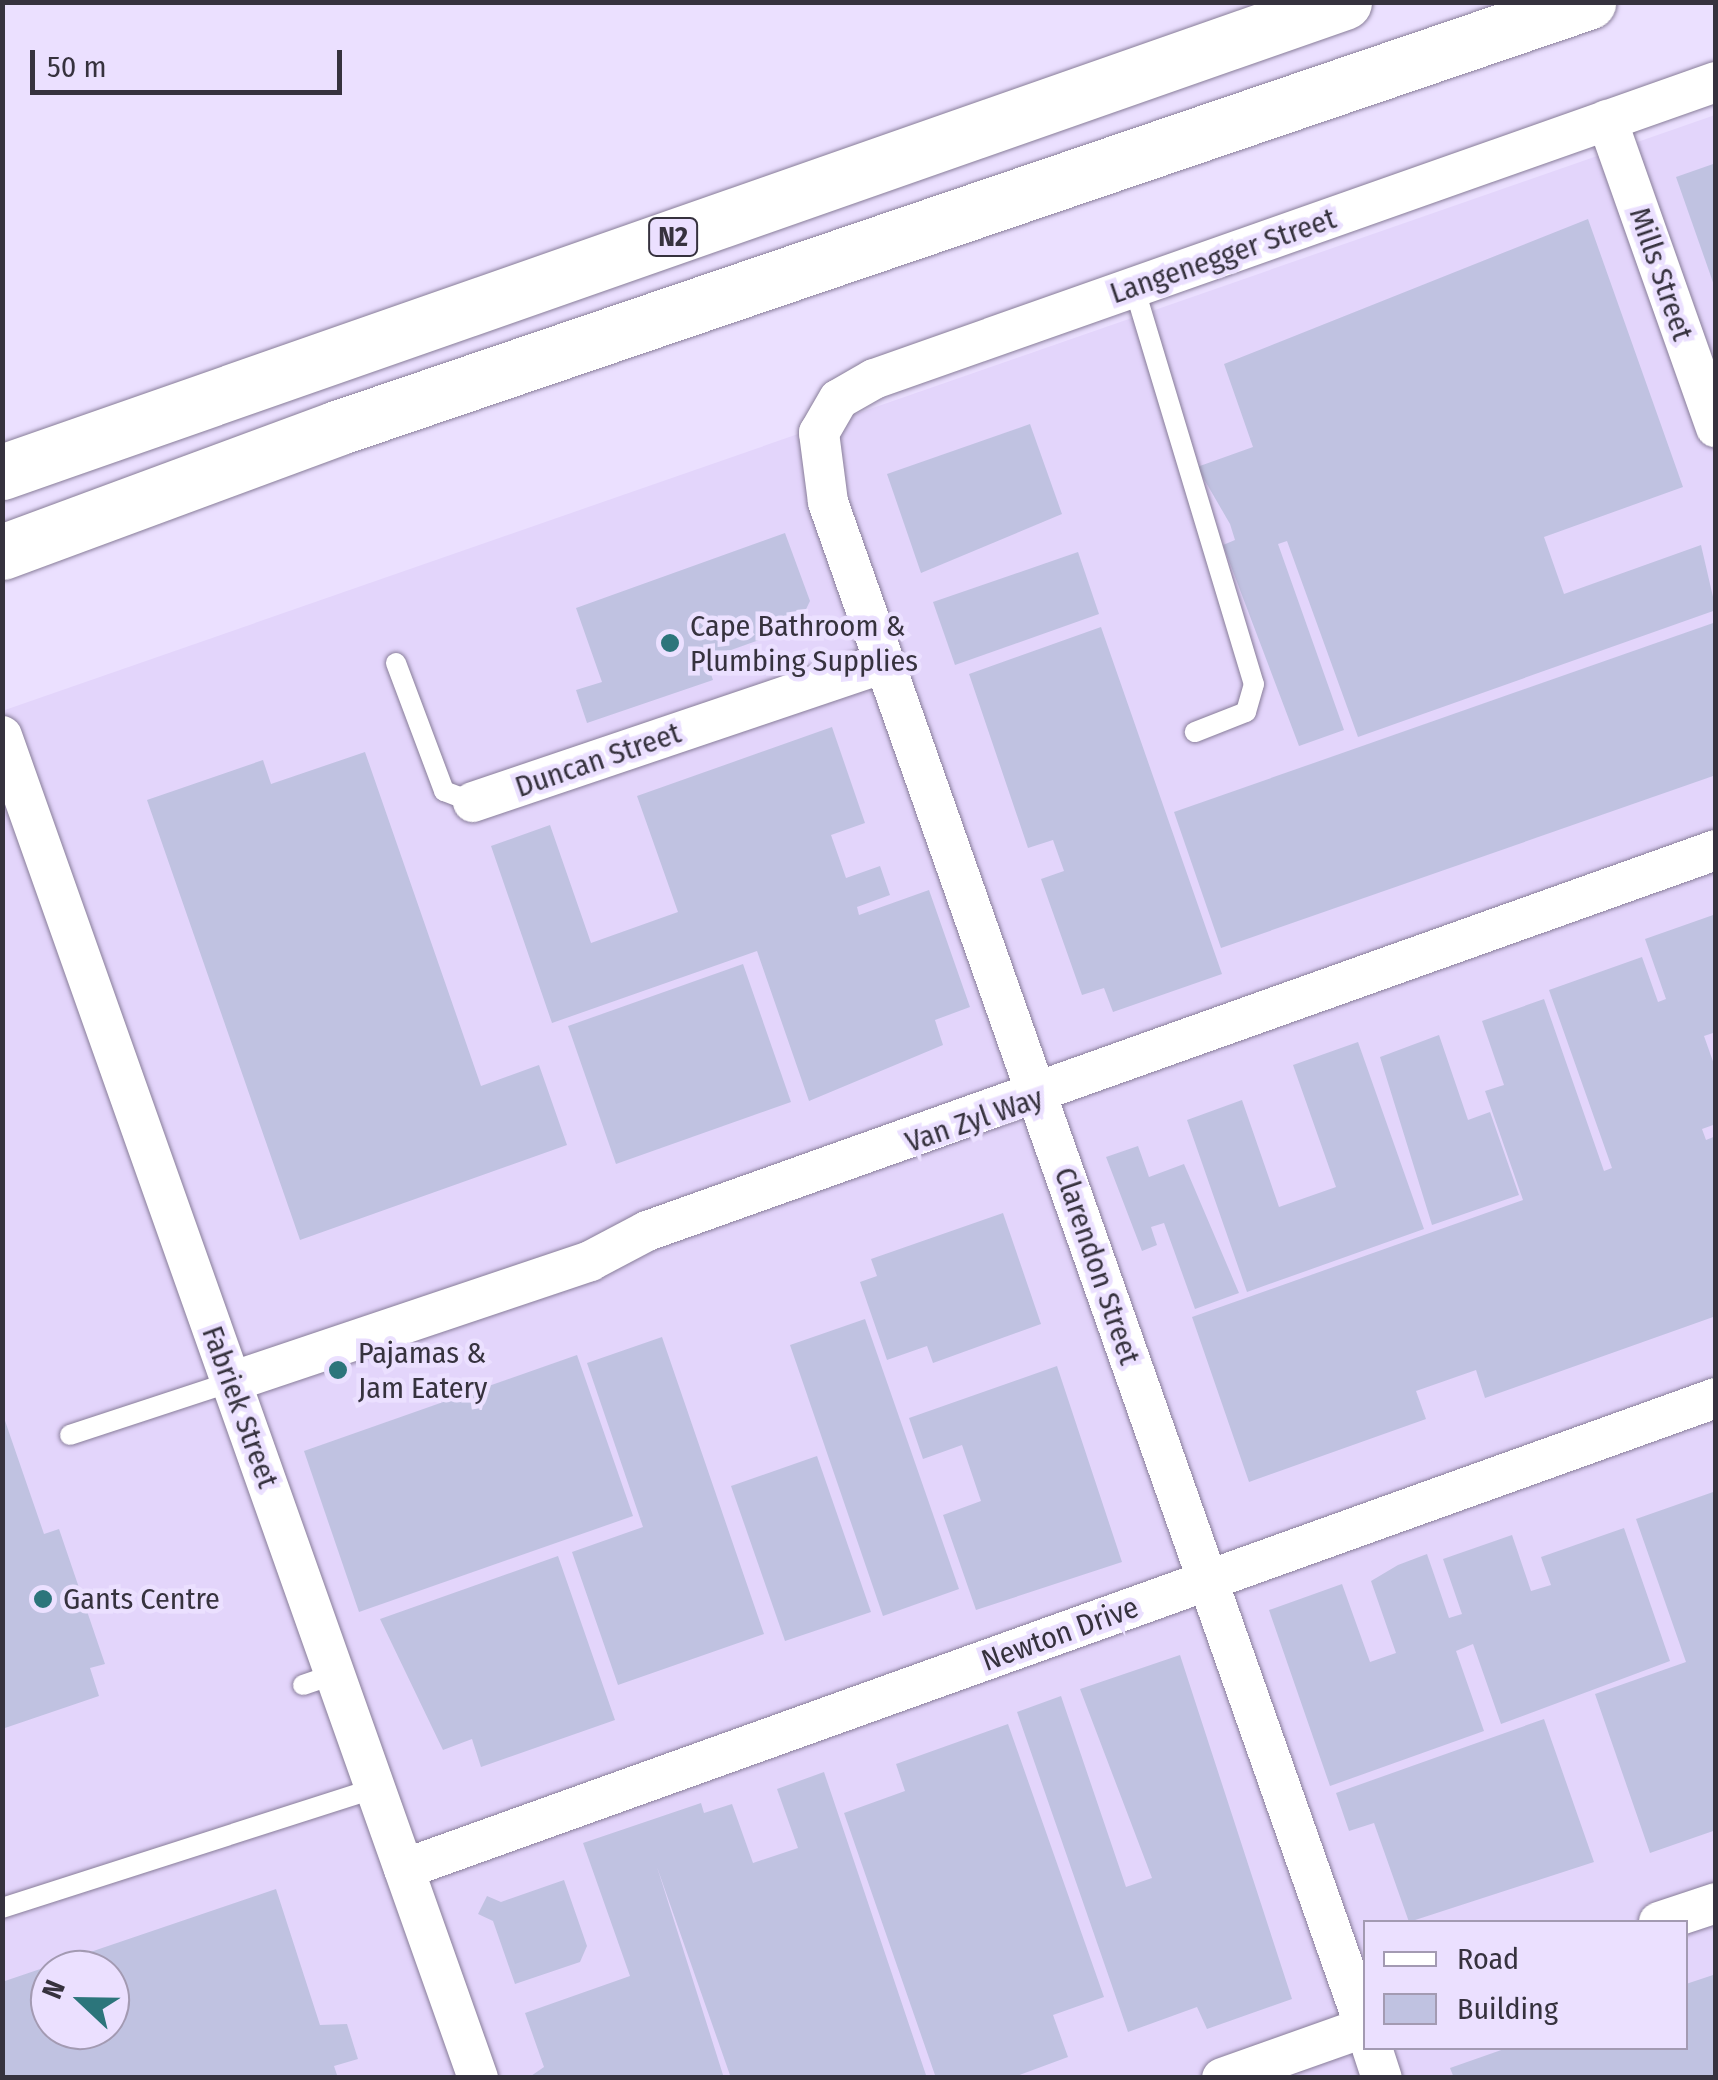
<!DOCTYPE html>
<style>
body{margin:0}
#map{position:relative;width:1718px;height:2080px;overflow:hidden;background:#ebe0ff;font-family:"Fira Sans Condensed",sans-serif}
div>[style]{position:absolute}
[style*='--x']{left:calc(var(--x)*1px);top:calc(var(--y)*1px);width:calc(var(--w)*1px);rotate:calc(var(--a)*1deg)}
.built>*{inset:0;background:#e3d5fb}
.building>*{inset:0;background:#c0c2e1}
.roads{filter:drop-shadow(0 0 2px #887d99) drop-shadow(0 0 2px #887d99)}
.service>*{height:20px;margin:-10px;padding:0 10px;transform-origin:10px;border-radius:10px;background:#fff}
.minor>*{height:40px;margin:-20px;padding:0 20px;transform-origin:20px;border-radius:20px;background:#fff}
.trunk>*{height:55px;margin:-27.5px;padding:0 27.5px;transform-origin:27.5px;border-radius:27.5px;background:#fff}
.dots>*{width:28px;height:28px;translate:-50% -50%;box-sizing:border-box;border:5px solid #ebe0ff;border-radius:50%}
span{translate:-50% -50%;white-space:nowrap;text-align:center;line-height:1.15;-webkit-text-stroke:9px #ebe0ff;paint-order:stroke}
.shield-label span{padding:2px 8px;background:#ebe0ff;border:2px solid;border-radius:8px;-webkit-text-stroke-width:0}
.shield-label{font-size:28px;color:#36323e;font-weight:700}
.street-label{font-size:30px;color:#36323e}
.poi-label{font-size:30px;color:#36323e}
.left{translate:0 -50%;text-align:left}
.frame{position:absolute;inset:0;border:5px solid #36323e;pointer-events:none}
.legend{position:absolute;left:1363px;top:1920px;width:325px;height:130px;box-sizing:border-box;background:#ebe0ff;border:2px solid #a39ab2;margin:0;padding:12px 18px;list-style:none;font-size:30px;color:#36323e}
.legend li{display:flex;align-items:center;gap:20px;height:50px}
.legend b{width:50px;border:2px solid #a39ab2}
.north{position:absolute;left:30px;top:1950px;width:100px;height:100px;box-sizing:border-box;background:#ebe0ff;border:2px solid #a39ab2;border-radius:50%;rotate:292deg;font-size:28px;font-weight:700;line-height:40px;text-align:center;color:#36323e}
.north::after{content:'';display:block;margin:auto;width:35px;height:45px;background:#2c757b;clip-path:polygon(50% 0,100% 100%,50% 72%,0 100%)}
.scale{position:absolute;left:30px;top:50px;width:312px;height:45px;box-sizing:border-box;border:5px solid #36323e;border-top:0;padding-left:12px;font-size:30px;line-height:35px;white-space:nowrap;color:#36323e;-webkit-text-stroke:8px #ebe0ff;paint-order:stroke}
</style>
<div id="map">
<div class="built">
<i style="clip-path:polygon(evenodd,1715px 115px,1715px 2077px,3px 2077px,2px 711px,1715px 115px,1366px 1922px,1686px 1922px,1686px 2048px,1366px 2048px,1366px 1922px,1715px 115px,50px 1970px,110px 1970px,110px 2030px,50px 2030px,50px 1970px)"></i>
</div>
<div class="building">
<i style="clip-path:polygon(1716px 163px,1716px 288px,1715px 288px,1676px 177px)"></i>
<i style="clip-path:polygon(1588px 219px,1683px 487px,1544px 537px,1564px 594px,1701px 545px,1716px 610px,1358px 737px,1287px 541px,1278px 544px,1344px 730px,1299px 746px,1223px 545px,1235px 540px,1230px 524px,1197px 467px,1253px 447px,1224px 364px)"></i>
<i style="clip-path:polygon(1030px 424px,1062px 514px,921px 573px,887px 474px)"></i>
<i style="clip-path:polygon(785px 533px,810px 601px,798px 626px,706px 659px,713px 680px,587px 723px,576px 690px,602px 682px,576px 608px)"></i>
<i style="clip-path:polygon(1078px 552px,1099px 614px,955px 665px,933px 602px)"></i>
<i style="clip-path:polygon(1716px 622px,1716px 775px,1221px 948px,1174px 812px)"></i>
<i style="clip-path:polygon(1101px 627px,1222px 974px,1113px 1012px,1104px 988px,1082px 995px,1041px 879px,1064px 871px,1053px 840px,1028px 848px,969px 674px)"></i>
<i style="clip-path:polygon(832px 727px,865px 823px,831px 835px,846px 878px,880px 866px,890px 895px,857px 907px,859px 915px,929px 890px,970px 1007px,935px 1020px,943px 1045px,809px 1101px,757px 951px,552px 1023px,491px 846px,550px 825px,591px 943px,678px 912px,637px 796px)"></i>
<i style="clip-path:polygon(365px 752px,481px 1086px,539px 1065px,567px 1145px,300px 1240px,147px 800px,263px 760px,271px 784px)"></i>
<i style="clip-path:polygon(1716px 914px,1716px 1032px,1704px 1036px,1716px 1070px,1716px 1124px,1702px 1129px,1706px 1140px,1716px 1136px,1716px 1316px,1485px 1398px,1476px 1370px,1416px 1391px,1426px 1419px,1249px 1482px,1192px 1317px,1523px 1200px,1485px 1091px,1504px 1085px,1482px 1021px,1544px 999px,1604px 1171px,1612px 1168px,1549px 990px,1642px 957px,1658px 1002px,1666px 999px,1645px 939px)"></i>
<i style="clip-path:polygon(743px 964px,791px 1102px,616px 1164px,568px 1026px)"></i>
<i style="clip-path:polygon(1439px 1035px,1468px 1120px,1490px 1112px,1519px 1195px,1432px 1225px,1380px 1057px)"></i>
<i style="clip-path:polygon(1358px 1042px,1424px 1229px,1247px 1292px,1187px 1120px,1242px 1100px,1279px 1207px,1336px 1187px,1293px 1065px)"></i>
<i style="clip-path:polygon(1138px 1146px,1149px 1177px,1184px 1164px,1239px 1293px,1195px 1309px,1164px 1223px,1151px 1227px,1157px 1245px,1142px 1251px,1106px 1157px)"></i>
<i style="clip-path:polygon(1003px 1213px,1041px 1324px,933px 1363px,927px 1346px,887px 1360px,860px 1282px,877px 1276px,871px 1259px)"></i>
<i style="clip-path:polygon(865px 1319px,959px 1589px,883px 1616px,790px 1345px)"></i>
<i style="clip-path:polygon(662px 1337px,764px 1634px,618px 1685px,572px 1552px,643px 1527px,587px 1363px)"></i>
<i style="clip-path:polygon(577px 1355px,633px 1516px,359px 1612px,304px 1451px)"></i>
<i style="clip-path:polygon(1057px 1366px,1122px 1562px,976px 1610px,943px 1515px,981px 1501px,962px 1445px,923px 1459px,909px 1418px)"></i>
<i style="clip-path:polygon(2px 1412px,44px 1534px,59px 1529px,105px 1664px,90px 1668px,99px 1696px,2px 1729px)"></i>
<i style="clip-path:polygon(817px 1456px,871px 1612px,785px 1641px,731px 1486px)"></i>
<i style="clip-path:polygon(1716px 1491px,1716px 1830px,1650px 1853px,1595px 1694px,1686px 1662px,1636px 1519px)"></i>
<i style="clip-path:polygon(1624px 1528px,1670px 1661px,1501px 1724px,1473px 1644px,1456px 1651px,1484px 1731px,1330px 1786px,1269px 1610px,1342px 1584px,1370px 1662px,1396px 1653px,1371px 1581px,1398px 1565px,1427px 1554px,1449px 1618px,1462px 1614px,1443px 1559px,1512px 1535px,1531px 1591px,1551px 1585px,1541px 1557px)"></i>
<i style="clip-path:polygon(558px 1556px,615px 1720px,481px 1767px,472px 1739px,443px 1750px,380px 1619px)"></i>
<i style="clip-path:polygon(1180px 1655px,1292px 1999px,1207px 2029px,1197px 2007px,1128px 2032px,1017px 1712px,1061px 1696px,1126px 1887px,1152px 1878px,1080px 1689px)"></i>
<i style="clip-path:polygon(1544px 1719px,1594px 1862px,1409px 1922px,1374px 1823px,1349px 1831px,1336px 1793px)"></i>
<i style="clip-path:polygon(1008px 1724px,1104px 1997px,1053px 2015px,1068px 2057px,1011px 2078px,936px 2078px,844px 1813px,905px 1791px,896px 1764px)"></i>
<i style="clip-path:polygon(824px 1772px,927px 2078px,731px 2078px,657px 1867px,724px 2078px,528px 2078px,544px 2067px,525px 2013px,630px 1976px,583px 1843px,701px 1803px,704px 1813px,732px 1804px,753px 1863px,798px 1848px,777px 1789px)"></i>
<i style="clip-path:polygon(564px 1880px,587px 1946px,580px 1962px,515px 1984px,493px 1921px,478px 1914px,487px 1896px,501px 1902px)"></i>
<i style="clip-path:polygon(evenodd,276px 1889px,320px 2025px,347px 2024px,358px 2059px,334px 2066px,338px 2078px,2px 2078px,2px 1982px,276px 1889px,50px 1970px,110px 1970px,110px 2030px,50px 2030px,50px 1970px)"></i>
<i style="clip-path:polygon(1716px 1974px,1716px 2078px,1454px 2078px,1450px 2068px,1507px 2048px,1686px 2048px,1686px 1984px)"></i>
</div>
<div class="roads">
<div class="service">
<i style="--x:1134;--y:287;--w:415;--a:73.2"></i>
<i style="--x:1254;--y:684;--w:29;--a:106"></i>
<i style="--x:1246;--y:712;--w:55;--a:158.6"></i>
<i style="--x:396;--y:663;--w:137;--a:69.4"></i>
<i style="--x:444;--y:791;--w:31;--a:21"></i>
<i style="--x:70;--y:1435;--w:169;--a:-18.2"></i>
<i style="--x:303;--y:1685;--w:34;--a:-19"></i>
<i style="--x:2;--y:1908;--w:392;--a:-17.8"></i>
</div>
<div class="minor">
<i style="--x:1607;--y:120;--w:326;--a:70.5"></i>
<i style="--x:2;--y:736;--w:1424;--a:70.47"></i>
<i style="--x:473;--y:802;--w:434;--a:-18.7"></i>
<i style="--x:231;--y:1382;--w:379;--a:-18.6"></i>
<i style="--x:590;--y:1261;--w:64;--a:-27.8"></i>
<i style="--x:647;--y:1231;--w:1135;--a:-19.62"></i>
<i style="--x:404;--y:1869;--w:1394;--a:-19.75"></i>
<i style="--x:1659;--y:1922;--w:60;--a:-18.4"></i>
<i style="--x:1366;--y:2030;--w:1620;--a:-109.4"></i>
<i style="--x:828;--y:502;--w:70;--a:-97.4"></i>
<i style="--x:819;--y:433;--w:39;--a:-60"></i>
<i style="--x:839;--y:399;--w:40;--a:-29.7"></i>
<i style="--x:874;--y:379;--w:893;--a:-19.43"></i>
<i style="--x:1372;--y:2048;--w:32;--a:72"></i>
<i style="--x:1222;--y:2078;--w:153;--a:-19.5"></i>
</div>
<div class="trunk">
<i style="--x:2;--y:472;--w:1422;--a:-19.3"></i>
<i style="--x:2;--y:552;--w:357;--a:-20.3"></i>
<i style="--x:337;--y:428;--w:1322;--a:-18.81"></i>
</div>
</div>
<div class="dots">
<i style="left:670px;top:643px;background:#2c757b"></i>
<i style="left:338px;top:1370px;background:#2c757b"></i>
<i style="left:43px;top:1599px;background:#2c757b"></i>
</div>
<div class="shield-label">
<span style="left:673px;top:237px">N2</span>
</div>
<div class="street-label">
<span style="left:1223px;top:256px;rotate:-19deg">Langenegger Street</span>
<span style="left:1661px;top:274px;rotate:71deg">Mills Street</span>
<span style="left:598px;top:760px;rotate:-19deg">Duncan Street</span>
<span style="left:974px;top:1120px;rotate:-19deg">Van Zyl Way</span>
<span style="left:1097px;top:1266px;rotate:71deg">Clarendon Street</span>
<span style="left:240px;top:1407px;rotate:70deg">Fabriek Street</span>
<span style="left:1060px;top:1634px;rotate:-20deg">Newton Drive</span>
</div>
<div class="poi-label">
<span class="left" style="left:690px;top:643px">Cape Bathroom &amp;<br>Plumbing Supplies</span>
<span class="left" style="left:358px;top:1370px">Pajamas &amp;<br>Jam Eatery</span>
<span class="left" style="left:63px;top:1599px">Gants Centre</span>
</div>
<div class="frame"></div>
<ul class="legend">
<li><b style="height:12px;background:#fff"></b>Road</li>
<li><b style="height:28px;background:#c0c2e1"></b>Building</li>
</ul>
<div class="north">N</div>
<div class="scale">50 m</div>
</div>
